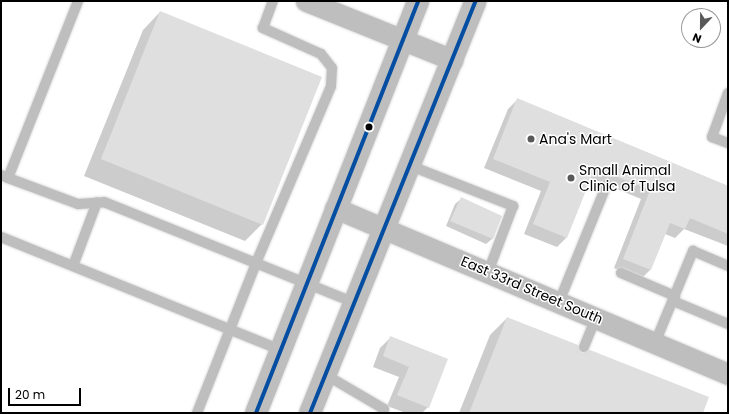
<!DOCTYPE html>
<style>
body{margin:0}
#map{position:relative;width:729px;height:414px;overflow:hidden;background:#fff;font-family:Poppins,sans-serif}
div>[style]{position:absolute}
[style*='--x']{left:calc(var(--x)*1px);top:calc(var(--y)*1px);width:calc(var(--w)*1px);rotate:calc(var(--a)*1deg)}
.shadow>*{inset:0;background:#0003}
.building>*{inset:0;background:#dfdfdf}
.roads{filter:drop-shadow(0 0 1px #dbdbdb) drop-shadow(0 0 1px #dbdbdb)}
.lane>*{height:10px;margin:-5px;padding:0 5px;transform-origin:5px;border-radius:5px;background:#bebebe}
.street>*{height:21px;margin:-10.5px;padding:0 10.5px;transform-origin:10.5px;border-radius:10.5px;background:#bebebe}
.primary>*{height:22px;margin:-11px;padding:0 11px;transform-origin:11px;border-radius:11px;background:#bebebe}
.bus-1>*{height:4px;margin:-2px;padding:0 2px;transform-origin:2px;border-radius:2px;background:#034ea2}
.dots>*{width:11px;height:11px;translate:-50% -50%;box-sizing:border-box;border:2px solid #fff;border-radius:50%}
span{translate:-50% -50%;white-space:nowrap;text-align:center;line-height:1.15;-webkit-text-stroke:3px #fff;paint-order:stroke}
.poi-label{font-size:14px;color:#000}
.left{translate:0 -50%;text-align:left}
.street-label{font-size:14px;color:#000}
.frame{position:absolute;inset:0;border:2px solid #000;pointer-events:none}
.north{position:absolute;left:681px;top:8px;width:40px;height:40px;box-sizing:border-box;background:#fff;border:1px solid #999;border-radius:50%;rotate:202deg;font-size:11px;font-weight:700;line-height:16px;text-align:center;color:#000}
.north::after{content:'';display:block;margin:auto;width:14px;height:18px;background:#595959;clip-path:polygon(50% 0,100% 100%,50% 72%,0 100%)}
.scale{position:absolute;left:8px;top:388px;width:73px;height:18px;box-sizing:border-box;border:2px solid #000;border-top:0;padding-left:5px;font-size:12px;line-height:14px;white-space:nowrap;color:#000;-webkit-text-stroke:3px #fff;paint-order:stroke}
</style>
<div id="map">
<div class="shadow">
<i style="clip-path:polygon(160px 12px,262px 224px,245px 241px,84px 176px,143px 30px)"></i>
<i style="clip-path:polygon(518px 99px,728px 186px,728px 246px,684px 229px,675px 238px,665px 234px,650px 270px,641px 279px,614px 268px,641px 199px,590px 178px,566px 238px,557px 247px,524px 234px,541px 191px,484px 168px,508px 109px)"></i>
<i style="clip-path:polygon(461px 199px,501px 217px,492px 239px,486px 244px,446px 226px,455px 204px)"></i>
<i style="clip-path:polygon(507px 318px,582px 354px,702px 413px,459px 413px,490px 335px)"></i>
<i style="clip-path:polygon(391px 337px,447px 359px,428px 407px,422px 413px,406px 413px,387px 406px,399px 377px,373px 367px,380px 348px)"></i>
</div>
<div class="building">
<i style="clip-path:polygon(160px 11px,322px 77px,263px 225px,101px 159px)"></i>
<i style="clip-path:polygon(517px 98px,728px 186px,728px 234px,690px 218px,685px 229px,670px 223px,651px 270px,623px 259px,650px 190px,595px 168px,567px 238px,533px 224px,550px 182px,493px 159px)"></i>
<i style="clip-path:polygon(461px 197px,502px 216px,493px 239px,450px 221px)"></i>
<i style="clip-path:polygon(507px 317px,578px 345px,582px 353px,590px 350px,709px 397px,703px 413px,469px 413px)"></i>
<i style="clip-path:polygon(390px 336px,448px 359px,429px 408px,397px 395px,409px 367px,383px 356px)"></i>
</div>
<div class="roads">
<div class="lane">
<i style="--x:728;--y:93;--w:47;--a:110"></i>
<i style="--x:712;--y:137;--w:17;--a:21"></i>
<i style="--x:411;--y:166;--w:110;--a:21.4"></i>
<i style="--x:513;--y:206;--w:71;--a:110.7"></i>
<i style="--x:1;--y:175;--w:8;--a:23"></i>
<i style="--x:8;--y:178;--w:190;--a:-68.4"></i>
<i style="--x:8;--y:178;--w:75;--a:20.4"></i>
<i style="--x:78;--y:204;--w:26;--a:-4"></i>
<i style="--x:104;--y:202;--w:271;--a:21.9"></i>
<i style="--x:1;--y:237;--w:301;--a:22"></i>
<i style="--x:73;--y:266;--w:68;--a:-69.4"></i>
<i style="--x:621;--y:273;--w:59;--a:23.1"></i>
<i style="--x:673;--y:301;--w:60;--a:22.7"></i>
<i style="--x:559;--y:302;--w:127;--a:-67.9"></i>
<i style="--x:655;--y:343;--w:100;--a:-67.6"></i>
<i style="--x:693;--y:251;--w:38;--a:23"></i>
<i style="--x:584;--y:347;--w:32;--a:-68"></i>
<i style="--x:326;--y:375;--w:67;--a:30.4"></i>
<i style="--x:384;--y:409;--w:4;--a:104"></i>
<i style="--x:197;--y:413;--w:161;--a:-68.5"></i>
<i style="--x:256;--y:263;--w:192;--a:-67"></i>
<i style="--x:331;--y:86;--w:18;--a:-87"></i>
<i style="--x:332;--y:68;--w:18;--a:-128"></i>
<i style="--x:321;--y:54;--w:64;--a:-155.9"></i>
<i style="--x:263;--y:28;--w:29;--a:-70"></i>
</div>
<div class="street">
<i style="--x:306;--y:1;--w:158;--a:21.9"></i>
<i style="--x:335;--y:208;--w:427;--a:22.9"></i>
</div>
<div class="primary">
<i style="--x:256;--y:413;--w:443;--a:-68.5"></i>
<i style="--x:310;--y:413;--w:444;--a:-68.1"></i>
</div>
</div>
<div class="bus-1">
<i style="--x:256;--y:413;--w:443;--a:-68.5"></i>
<i style="--x:310;--y:413;--w:444;--a:-68.1"></i>
</div>
<div class="dots">
<i style="left:369px;top:127px;background:#000"></i>
<i style="left:531px;top:139px;background:#595959"></i>
<i style="left:571px;top:178px;background:#595959"></i>
</div>
<div class="poi-label">
<span class="left" style="left:539px;top:139px">Ana's Mart</span>
<span class="left" style="left:579px;top:178px">Small Animal<br>Clinic of Tulsa</span>
</div>
<div class="street-label">
<span style="left:532px;top:290px;rotate:23deg">East 33rd Street South</span>
</div>
<div class="frame"></div>
<div class="north">N</div>
<div class="scale">20 m</div>
</div>
